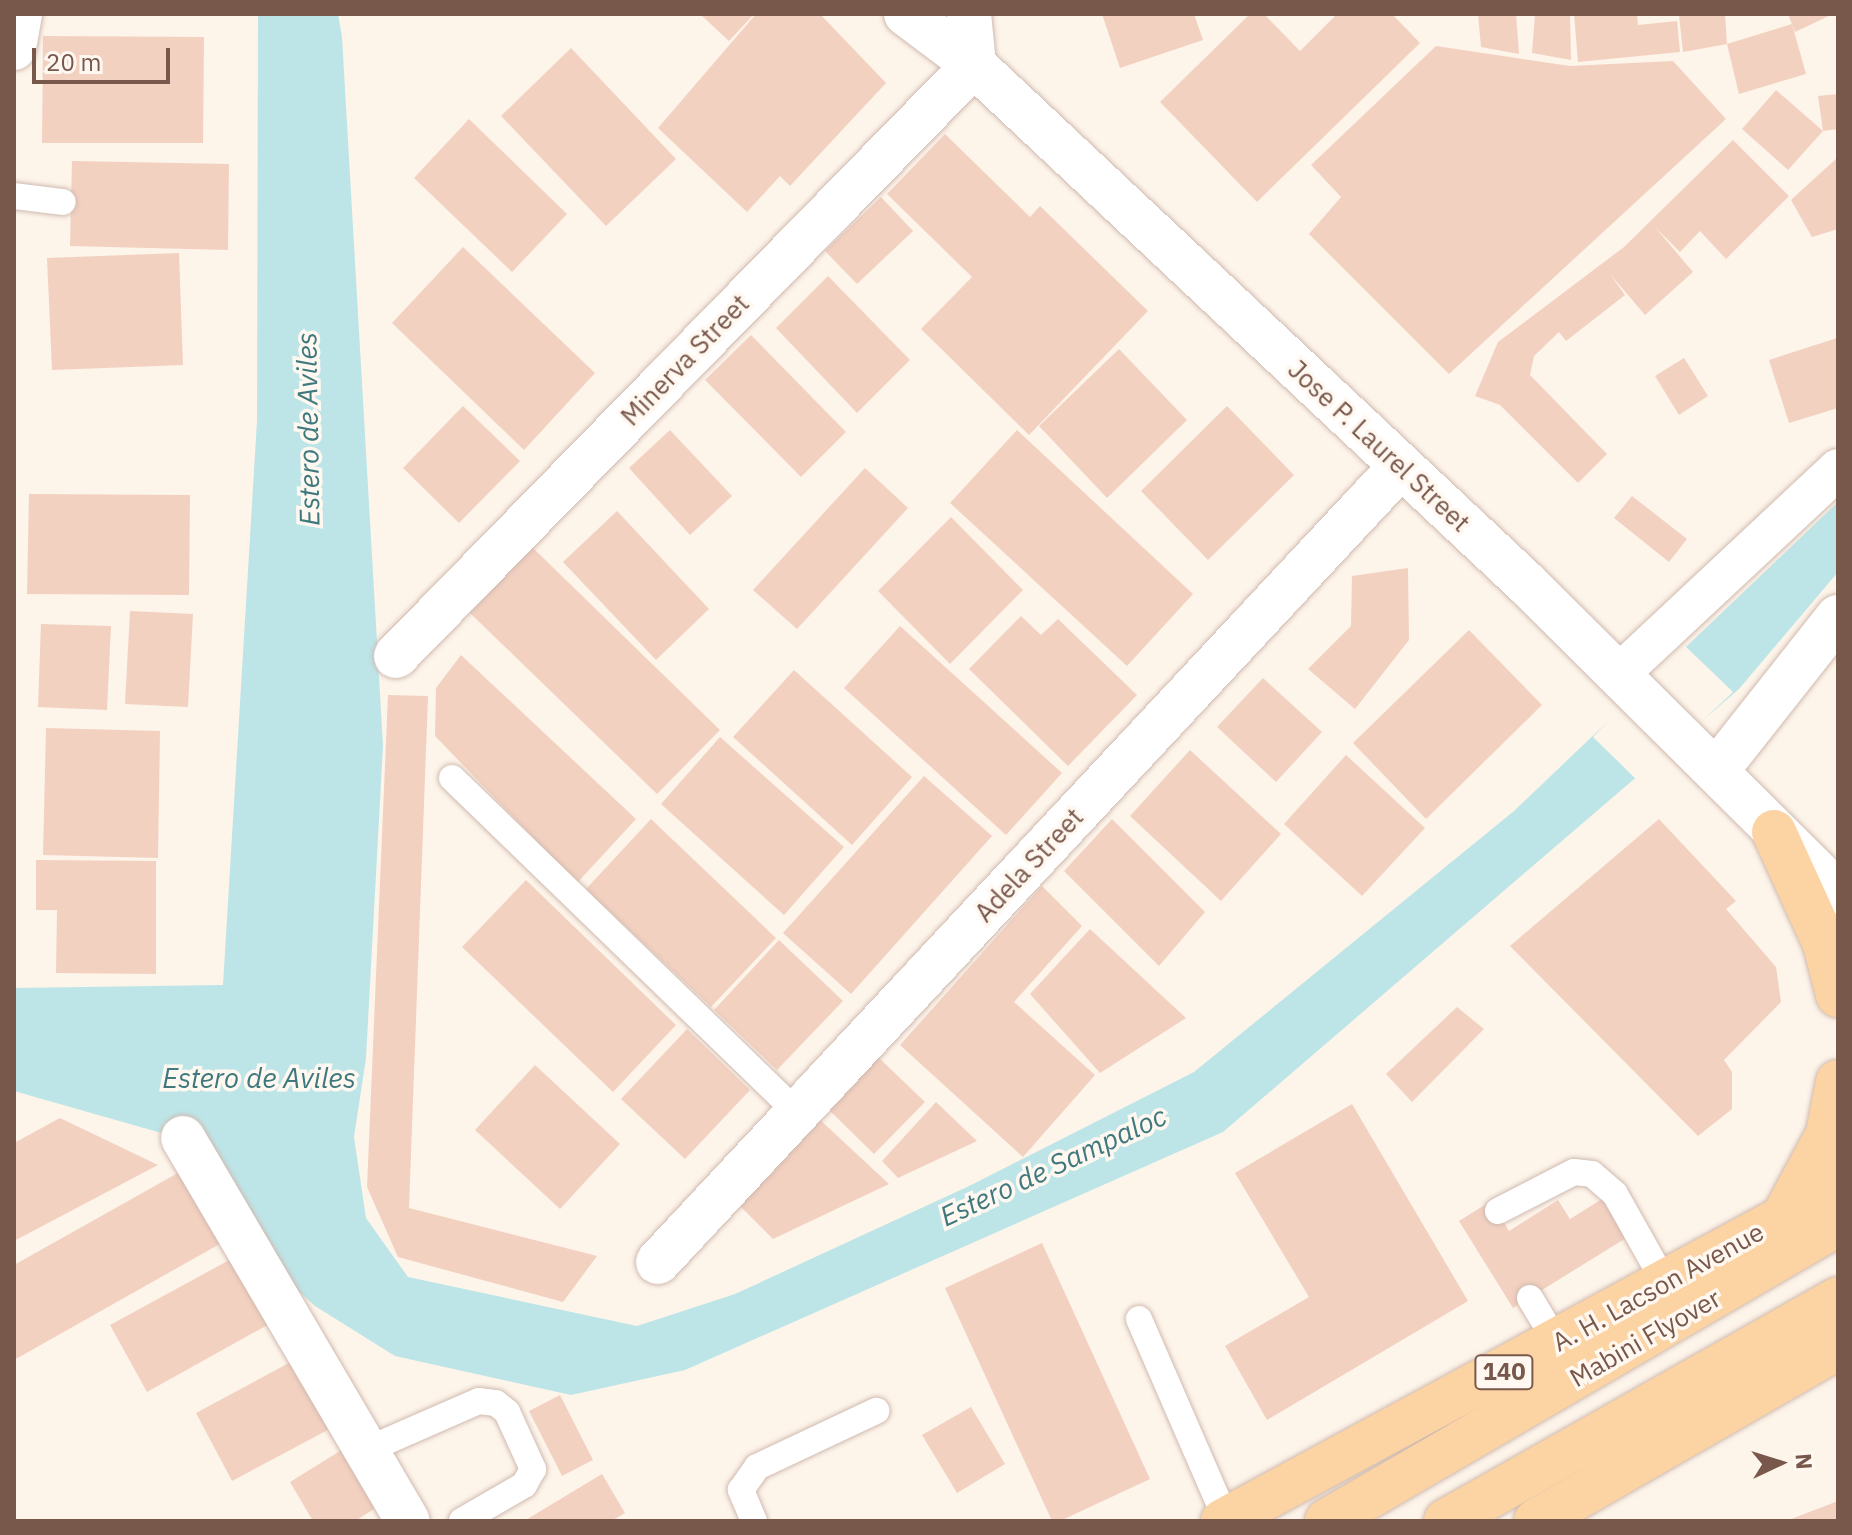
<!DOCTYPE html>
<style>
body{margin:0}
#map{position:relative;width:1852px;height:1535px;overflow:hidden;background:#fdf4ea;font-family:"IBM Plex Sans",sans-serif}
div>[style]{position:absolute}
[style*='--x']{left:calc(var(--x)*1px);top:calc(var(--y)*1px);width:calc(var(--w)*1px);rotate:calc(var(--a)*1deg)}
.water>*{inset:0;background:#bde5e8}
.pier>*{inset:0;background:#fdf4ea}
.building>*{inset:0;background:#f3d1c1}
.roads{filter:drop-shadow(0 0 2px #d0baaf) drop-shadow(0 0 2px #d0baaf)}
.service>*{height:26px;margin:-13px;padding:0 13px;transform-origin:13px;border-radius:13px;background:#fff}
.pedestrian>*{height:40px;margin:-20px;padding:0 20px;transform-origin:20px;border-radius:20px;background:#fff}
.minor>*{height:44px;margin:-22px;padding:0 22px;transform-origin:22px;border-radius:22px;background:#fff}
.tertiary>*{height:44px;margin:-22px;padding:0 22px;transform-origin:22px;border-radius:22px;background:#fff}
.primary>*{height:44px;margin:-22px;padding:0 22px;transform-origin:22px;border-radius:22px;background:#fcd3a3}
span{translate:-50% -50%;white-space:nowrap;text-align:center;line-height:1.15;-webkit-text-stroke:7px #fff8f1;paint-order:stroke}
.shield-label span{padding:2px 6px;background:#fff8f1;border:2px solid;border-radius:6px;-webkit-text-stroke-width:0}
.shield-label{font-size:24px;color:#79584c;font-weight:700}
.street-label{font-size:26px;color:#79584c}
.water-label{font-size:28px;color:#3f797e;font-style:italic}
.frame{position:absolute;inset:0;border:16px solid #79584c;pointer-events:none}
.north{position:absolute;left:1740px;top:1423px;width:80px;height:80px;-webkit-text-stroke:6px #fff8f1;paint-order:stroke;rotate:86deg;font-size:22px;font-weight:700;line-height:32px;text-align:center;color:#79584c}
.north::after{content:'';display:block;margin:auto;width:28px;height:36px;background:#79584c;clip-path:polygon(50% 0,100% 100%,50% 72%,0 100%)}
.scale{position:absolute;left:32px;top:48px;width:138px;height:36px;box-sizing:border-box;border:4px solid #79584c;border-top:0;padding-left:10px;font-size:24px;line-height:28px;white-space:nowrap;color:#79584c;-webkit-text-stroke:6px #fff8f1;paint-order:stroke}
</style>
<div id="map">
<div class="water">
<i style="clip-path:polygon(258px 14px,338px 14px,342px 37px,383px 746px,366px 1058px,354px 1137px,366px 1218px,408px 1277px,637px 1326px,735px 1294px,967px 1187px,1194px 1072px,1514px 811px,1838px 502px,1838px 572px,1739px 689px,1223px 1132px,685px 1370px,571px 1395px,395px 1356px,315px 1306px,245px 1243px,179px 1138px,14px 1091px,14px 988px,223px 985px,257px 421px)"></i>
</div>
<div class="pier">
<i style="clip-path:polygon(1682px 643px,1733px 692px,1638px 781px,1593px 737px)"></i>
</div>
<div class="building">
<i style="clip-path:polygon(700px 14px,754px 14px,729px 41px)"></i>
<i style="clip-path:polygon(756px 14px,820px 14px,886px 83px,790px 186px,780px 176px,747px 212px,658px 128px)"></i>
<i style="clip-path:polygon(1102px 14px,1194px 14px,1203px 40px,1120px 68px)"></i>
<i style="clip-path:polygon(1250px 14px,1264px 14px,1300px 51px,1337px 14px,1392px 14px,1420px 43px,1257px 202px,1160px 102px)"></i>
<i style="clip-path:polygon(1478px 14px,1516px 14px,1519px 54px,1481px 47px)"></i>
<i style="clip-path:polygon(1535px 14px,1570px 15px,1571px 60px,1532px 53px)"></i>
<i style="clip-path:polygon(1574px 14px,1637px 14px,1638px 25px,1677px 21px,1680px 52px,1578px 62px)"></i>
<i style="clip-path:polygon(1725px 14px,1727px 44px,1683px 52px,1679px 15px)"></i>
<i style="clip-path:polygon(1788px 14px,1833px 14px,1795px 32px)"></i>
<i style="clip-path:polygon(1792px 24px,1806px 74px,1739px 94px,1727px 44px)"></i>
<i style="clip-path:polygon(43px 36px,204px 37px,203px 143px,42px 143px)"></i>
<i style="clip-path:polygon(1436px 46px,1570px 66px,1673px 61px,1726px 119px,1449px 374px,1309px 234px,1341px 197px,1311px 165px)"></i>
<i style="clip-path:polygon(571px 48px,676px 159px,606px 226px,501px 116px)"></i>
<i style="clip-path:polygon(1776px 90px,1823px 131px,1818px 96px,1838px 94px,1838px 129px,1823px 131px,1788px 170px,1742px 129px)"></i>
<i style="clip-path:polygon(469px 119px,567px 214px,512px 272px,414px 178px)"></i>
<i style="clip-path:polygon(945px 134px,1030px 217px,1040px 206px,1148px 311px,1029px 435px,921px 329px,972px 277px,887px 194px)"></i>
<i style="clip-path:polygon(1733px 140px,1789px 196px,1726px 259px,1700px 231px,1680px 252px,1655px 227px,1693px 272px,1645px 315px,1610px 274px,1625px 295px,1566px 341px,1559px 332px,1534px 356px,1530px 375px,1607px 454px,1578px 483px,1500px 405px,1475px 396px,1498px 342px,1624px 247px)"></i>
<i style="clip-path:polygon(1838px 157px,1838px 229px,1812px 237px,1791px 200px)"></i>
<i style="clip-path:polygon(72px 161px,229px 164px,228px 250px,70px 246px)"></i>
<i style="clip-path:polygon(881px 197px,913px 231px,857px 284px,825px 251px)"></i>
<i style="clip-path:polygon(463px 247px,595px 373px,524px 450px,392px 323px)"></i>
<i style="clip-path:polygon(179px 253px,183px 365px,52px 370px,47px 258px)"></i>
<i style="clip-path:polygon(828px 276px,910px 360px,857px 413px,776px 328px)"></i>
<i style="clip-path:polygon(751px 335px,846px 432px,801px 477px,705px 380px)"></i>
<i style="clip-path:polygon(1837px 338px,1838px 408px,1789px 423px,1769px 360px)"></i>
<i style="clip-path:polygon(1119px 349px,1187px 420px,1107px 498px,1039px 426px)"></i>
<i style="clip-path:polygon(1684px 358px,1708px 396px,1679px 415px,1655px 376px)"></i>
<i style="clip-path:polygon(463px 406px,520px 461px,459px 523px,403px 468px)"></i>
<i style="clip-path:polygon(1227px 406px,1294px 475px,1208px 560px,1141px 491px)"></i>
<i style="clip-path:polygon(670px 430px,732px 496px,690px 535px,629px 468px)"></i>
<i style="clip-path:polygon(1017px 430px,1193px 594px,1127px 666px,950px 503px)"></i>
<i style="clip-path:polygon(865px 468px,908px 508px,797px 629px,753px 590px)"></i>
<i style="clip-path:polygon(29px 494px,190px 495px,189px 595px,27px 594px)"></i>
<i style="clip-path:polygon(1632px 496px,1687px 539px,1669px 562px,1614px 518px)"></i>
<i style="clip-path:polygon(617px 511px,709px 609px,656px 660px,563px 562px)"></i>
<i style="clip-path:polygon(951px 517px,1023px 590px,950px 664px,878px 591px)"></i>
<i style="clip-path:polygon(533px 548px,720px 730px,657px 794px,470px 613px)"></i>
<i style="clip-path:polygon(1408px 568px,1409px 640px,1355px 709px,1308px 669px,1351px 626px,1352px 576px)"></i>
<i style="clip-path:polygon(130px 611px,193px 614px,188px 707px,125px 704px)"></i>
<i style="clip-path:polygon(1021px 616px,1041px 635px,1058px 619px,1137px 695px,1068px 766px,969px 669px)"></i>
<i style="clip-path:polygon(41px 624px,111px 626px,107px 710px,38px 707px)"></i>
<i style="clip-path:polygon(900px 626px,1062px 773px,1006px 835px,844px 688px)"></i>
<i style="clip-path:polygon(1469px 630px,1542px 705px,1426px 819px,1353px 743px)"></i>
<i style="clip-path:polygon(461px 655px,636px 819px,577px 883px,435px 736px,436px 688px)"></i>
<i style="clip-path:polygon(794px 670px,912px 777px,852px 845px,733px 737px)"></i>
<i style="clip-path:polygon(1263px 678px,1322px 732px,1276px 782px,1217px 727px)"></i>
<i style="clip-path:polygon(388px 695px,428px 696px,409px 1208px,597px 1256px,563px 1302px,398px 1257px,367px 1187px)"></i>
<i style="clip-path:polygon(46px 728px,160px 731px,158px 858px,43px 855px)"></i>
<i style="clip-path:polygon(720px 737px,844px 847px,784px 915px,661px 804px)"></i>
<i style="clip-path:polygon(1190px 750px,1281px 834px,1221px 901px,1130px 816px)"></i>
<i style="clip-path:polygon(1346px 755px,1425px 828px,1362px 896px,1284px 824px)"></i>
<i style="clip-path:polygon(924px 776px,992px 836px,851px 994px,783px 933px)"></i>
<i style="clip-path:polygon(651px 819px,776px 938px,711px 1007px,586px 889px)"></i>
<i style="clip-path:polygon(1112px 819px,1205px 912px,1159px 966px,1064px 871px)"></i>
<i style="clip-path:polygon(1659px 819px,1736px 901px,1726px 909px,1776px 967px,1781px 1002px,1724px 1060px,1732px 1072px,1732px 1109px,1698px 1136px,1510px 946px)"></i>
<i style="clip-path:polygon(36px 860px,156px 861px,156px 974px,56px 973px,57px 910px,36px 910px)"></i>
<i style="clip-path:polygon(526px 880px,676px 1025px,613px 1092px,462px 947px)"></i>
<i style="clip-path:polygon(1042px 886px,1082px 926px,1014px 1002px,1095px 1075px,1023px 1157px,900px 1045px)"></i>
<i style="clip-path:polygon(1090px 929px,1186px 1018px,1100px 1073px,1030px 994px)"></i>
<i style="clip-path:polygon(779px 940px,843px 1001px,777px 1070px,714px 1010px)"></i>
<i style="clip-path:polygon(1457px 1007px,1484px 1029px,1412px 1102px,1386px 1074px)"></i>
<i style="clip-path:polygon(687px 1029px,750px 1090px,685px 1159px,621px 1099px)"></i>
<i style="clip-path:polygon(876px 1055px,925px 1102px,874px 1154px,826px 1107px)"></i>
<i style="clip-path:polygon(535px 1065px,620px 1144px,560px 1209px,475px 1130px)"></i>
<i style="clip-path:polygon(936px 1102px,977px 1141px,898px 1178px,882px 1161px)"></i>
<i style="clip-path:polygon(1352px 1104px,1468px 1301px,1267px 1420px,1225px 1346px,1309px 1297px,1235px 1173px)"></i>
<i style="clip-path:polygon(817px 1117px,889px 1184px,773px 1239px,734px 1200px)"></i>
<i style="clip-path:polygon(60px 1118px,158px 1165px,14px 1241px,14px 1143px)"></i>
<i style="clip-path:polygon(185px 1169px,225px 1241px,14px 1360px,14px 1265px)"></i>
<i style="clip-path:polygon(1602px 1199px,1626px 1238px,1513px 1308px,1459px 1221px,1491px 1201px,1509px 1231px,1558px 1200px,1570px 1219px)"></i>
<i style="clip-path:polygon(1042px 1243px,1150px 1479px,1060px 1521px,1052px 1521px,945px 1288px)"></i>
<i style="clip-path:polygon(244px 1252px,280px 1318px,147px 1392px,110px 1325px)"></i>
<i style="clip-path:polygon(300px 1357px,337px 1425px,232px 1481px,196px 1413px)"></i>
<i style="clip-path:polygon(560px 1395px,593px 1460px,562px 1476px,529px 1411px)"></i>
<i style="clip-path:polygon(971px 1407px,1005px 1464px,957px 1493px,922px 1435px)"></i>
<i style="clip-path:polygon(348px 1446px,382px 1504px,355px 1521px,313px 1521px,290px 1482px)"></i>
<i style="clip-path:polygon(602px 1474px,625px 1513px,611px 1521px,524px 1521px)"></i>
<i style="clip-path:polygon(1838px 1501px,1838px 1521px,1786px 1521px)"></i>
</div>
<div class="roads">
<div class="service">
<i style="--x:14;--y:196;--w:49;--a:7"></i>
<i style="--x:452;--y:778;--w:482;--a:44.1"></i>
<i style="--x:1498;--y:1211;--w:85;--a:-27.2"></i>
<i style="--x:1574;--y:1172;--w:18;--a:6"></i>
<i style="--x:1592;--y:1174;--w:30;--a:41"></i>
<i style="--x:1615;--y:1194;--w:102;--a:60.7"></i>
<i style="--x:1530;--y:1298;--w:52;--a:59"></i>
<i style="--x:1139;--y:1319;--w:218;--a:66.5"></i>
<i style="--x:369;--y:1449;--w:120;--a:-23.6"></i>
<i style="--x:479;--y:1401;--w:17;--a:7"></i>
<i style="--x:496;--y:1403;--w:14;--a:39"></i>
<i style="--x:507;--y:1412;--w:63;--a:65.5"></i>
<i style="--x:533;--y:1469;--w:18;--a:119"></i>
<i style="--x:524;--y:1485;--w:72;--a:149.9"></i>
<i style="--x:754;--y:1521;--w:34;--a:-113"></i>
<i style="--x:741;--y:1490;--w:28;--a:-55"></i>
<i style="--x:757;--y:1467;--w:132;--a:-25.2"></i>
</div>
<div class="pedestrian">
<i style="--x:1618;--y:675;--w:301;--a:-43.1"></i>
</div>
<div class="minor">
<i style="--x:14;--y:48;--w:35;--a:-80"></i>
<i style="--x:396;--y:656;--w:827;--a:-45.64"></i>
<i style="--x:974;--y:65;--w:85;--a:-143.1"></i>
<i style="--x:1717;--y:770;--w:195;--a:-51.7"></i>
<i style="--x:183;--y:1138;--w:444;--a:59.6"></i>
<i style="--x:658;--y:1262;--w:1087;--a:-46.97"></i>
</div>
<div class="tertiary">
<i style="--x:969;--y:14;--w:51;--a:84.4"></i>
<i style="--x:974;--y:65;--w:756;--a:43.18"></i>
<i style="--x:1525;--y:582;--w:441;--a:44.8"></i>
</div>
<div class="primary">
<i style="--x:1774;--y:832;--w:123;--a:65.5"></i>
<i style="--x:1825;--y:944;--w:53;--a:75.7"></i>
<i style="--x:1783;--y:1218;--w:95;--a:-61.8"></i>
<i style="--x:1828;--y:1134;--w:53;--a:-79.1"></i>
<i style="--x:1223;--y:1521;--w:699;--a:-28.43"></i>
<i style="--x:1327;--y:1521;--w:591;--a:-30.17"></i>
<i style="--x:1446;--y:1521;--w:450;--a:-29.5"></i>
<i style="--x:1536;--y:1521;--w:349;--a:-29.9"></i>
</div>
</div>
<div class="shield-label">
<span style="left:1504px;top:1372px">140</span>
</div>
<div class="street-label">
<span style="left:685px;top:360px;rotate:-46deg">Minerva Street</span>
<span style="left:1379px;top:446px;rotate:43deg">Jose P. Laurel Street</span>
<span style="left:1029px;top:865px;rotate:-47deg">Adela Street</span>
<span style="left:1658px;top:1287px;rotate:-29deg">A. H. Lacson Avenue</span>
<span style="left:1645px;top:1338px;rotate:-30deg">Mabini Flyover</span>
</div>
<div class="water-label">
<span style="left:308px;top:429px;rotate:-91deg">Estero de Aviles</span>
<span style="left:259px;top:1078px">Estero de Aviles</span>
<span style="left:1053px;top:1166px;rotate:-25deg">Estero de Sampaloc</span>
</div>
<div class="frame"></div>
<div class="north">N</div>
<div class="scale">20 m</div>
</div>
